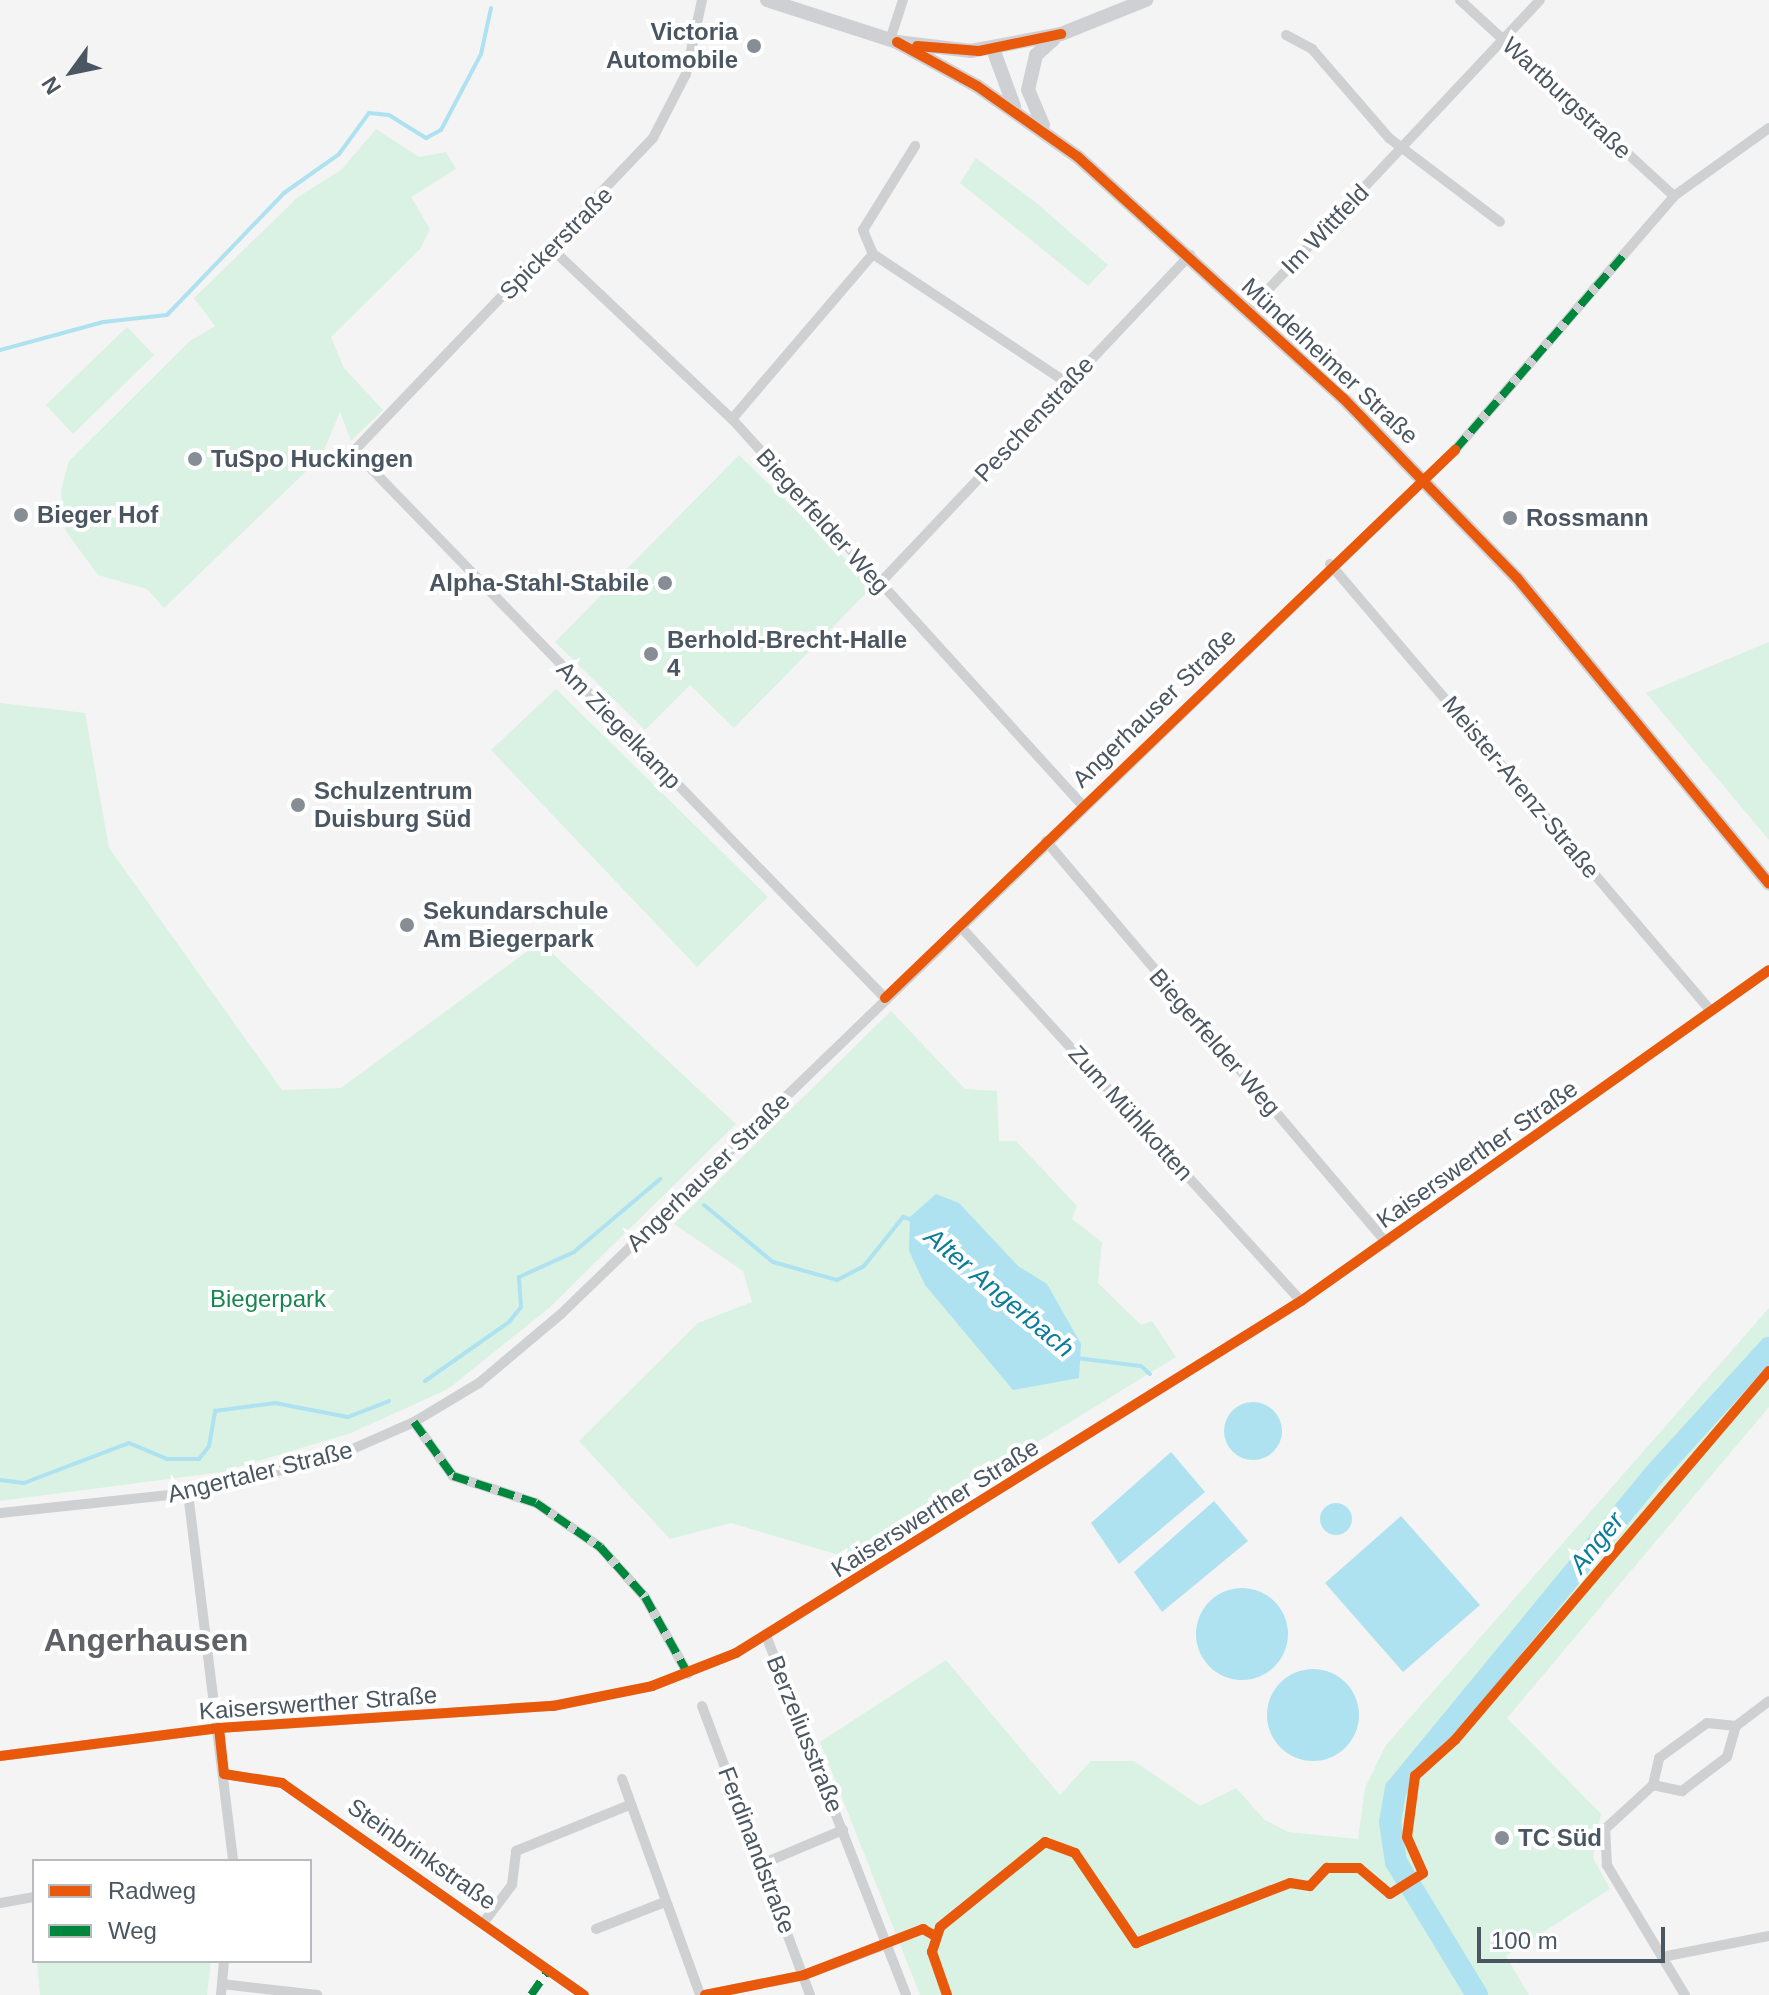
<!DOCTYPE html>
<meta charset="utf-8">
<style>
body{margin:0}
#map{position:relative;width:1769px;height:1995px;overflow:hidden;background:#f4f4f4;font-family:Helvetica,sans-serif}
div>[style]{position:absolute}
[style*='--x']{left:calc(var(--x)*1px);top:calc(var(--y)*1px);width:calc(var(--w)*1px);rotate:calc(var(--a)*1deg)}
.green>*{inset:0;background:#d9f2e3}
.water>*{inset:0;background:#aee2f0}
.round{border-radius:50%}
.stream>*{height:4px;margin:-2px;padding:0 2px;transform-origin:2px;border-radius:2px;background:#aee2f0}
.river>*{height:22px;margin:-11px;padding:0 11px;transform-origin:11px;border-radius:11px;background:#aee2f0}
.minor>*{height:10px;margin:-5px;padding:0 5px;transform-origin:5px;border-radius:5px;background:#ced0d2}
.secondary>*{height:14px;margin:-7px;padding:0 7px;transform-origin:7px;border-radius:7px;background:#ced0d4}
.quiet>*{height:8px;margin-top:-4px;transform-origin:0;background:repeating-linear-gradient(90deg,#00873e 0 16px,transparent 0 24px)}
.cycleway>*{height:10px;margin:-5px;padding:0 5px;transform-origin:5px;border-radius:5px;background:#e8590c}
.dots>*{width:22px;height:22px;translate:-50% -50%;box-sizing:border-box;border:4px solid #fff;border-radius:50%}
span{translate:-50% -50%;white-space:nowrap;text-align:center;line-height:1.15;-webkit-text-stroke:8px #fff;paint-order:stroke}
.poi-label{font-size:24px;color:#4a5661;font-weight:700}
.right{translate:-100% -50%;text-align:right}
.left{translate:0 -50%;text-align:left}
.street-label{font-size:24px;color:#4a5661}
.park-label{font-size:24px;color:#17864f}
.water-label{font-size:26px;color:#0c7c9b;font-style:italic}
.district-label{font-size:32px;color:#5f6368;font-weight:700}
.legend{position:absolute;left:32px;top:1859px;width:280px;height:104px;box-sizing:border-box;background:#fff;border:2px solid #b7bbc0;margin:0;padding:10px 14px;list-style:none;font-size:24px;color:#4a5661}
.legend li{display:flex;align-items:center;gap:16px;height:40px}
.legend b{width:40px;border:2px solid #b7bbc0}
.north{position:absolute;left:32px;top:32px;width:80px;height:80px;-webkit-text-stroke:6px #fff;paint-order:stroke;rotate:237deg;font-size:22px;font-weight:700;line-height:32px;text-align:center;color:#4a5661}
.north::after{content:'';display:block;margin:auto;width:28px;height:36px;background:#4a5661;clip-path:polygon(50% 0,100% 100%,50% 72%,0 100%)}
.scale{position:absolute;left:1477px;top:1927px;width:188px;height:36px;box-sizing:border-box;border:4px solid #4a5661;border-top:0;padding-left:10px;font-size:24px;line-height:28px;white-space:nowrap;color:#4a5661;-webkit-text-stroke:6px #fff;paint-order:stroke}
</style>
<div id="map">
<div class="green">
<i style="clip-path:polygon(376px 129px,419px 157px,446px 152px,456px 169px,411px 197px,430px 229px,420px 249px,331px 337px,344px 368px,383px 410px,351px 441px,340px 412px,321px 457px,164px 608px,147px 589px,98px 575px,65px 530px,61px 490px,69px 461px,190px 341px,215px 326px,194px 298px,298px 197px,341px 170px)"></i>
<i style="clip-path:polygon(976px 158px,1034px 201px,1108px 265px,1088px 286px,960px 183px)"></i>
<i style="clip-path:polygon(127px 327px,154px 355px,73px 434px,46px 405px)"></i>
<i style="clip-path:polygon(739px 455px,873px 586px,734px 728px,690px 685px,645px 730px,555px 642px)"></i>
<i style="clip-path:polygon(1769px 642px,1769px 840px,1646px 693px)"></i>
<i style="clip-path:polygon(556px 689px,768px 897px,697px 967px,491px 750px)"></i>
<i style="clip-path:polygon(0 703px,85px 713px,109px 848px,282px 1090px,341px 1088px,540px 942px,736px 1124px,549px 1308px,448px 1389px,351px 1433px,222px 1472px,0 1501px)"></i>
<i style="clip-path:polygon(891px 1011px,965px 1089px,997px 1091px,999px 1141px,1016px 1141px,1077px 1206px,1072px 1219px,1102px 1242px,1098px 1283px,1141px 1325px,1152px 1321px,1176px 1357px,849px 1558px,731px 1523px,670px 1539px,579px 1441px,698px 1323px,752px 1302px,743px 1271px,674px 1224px)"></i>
<i style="clip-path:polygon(1769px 1308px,1769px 1407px,1507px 1718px,1601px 1814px,1593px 1858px,1610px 1889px,1506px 1956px,1529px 1995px,920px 1995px,820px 1742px,946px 1660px,1060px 1795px,1091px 1761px,1134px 1761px,1200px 1806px,1236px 1788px,1265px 1820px,1288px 1832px,1358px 1839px,1365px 1788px,1386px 1745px)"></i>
<i style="clip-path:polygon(37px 1961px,211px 1961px,207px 1995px,40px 1995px)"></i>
</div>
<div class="water">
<i style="clip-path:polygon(936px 1194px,959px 1203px,1018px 1266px,1047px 1284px,1081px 1344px,1079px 1378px,1013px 1390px,925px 1285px,909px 1251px,910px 1217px)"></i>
<i class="round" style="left:1224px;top:1402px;width:58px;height:58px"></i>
<i style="clip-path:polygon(1171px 1452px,1205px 1492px,1119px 1564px,1091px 1523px)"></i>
<i style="clip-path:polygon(1214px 1501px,1248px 1541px,1162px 1612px,1134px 1572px)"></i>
<i class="round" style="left:1320px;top:1503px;width:32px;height:32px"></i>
<i style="clip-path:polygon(1401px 1516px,1480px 1605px,1403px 1672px,1325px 1583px)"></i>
<i class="round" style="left:1196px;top:1588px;width:92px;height:92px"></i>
<i class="round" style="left:1267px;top:1669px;width:92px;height:92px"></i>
</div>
<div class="stream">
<i style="--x:0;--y:350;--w:107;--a:-15.2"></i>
<i style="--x:103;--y:322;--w:64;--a:-6.2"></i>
<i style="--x:167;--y:315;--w:169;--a:-46.2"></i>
<i style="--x:284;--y:193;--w:67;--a:-35.3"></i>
<i style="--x:339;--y:154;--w:51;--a:-53.8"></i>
<i style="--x:369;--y:113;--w:20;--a:6"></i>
<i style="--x:389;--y:115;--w:44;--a:31.9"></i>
<i style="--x:426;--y:138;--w:17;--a:-28"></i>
<i style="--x:441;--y:130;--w:86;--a:-62.2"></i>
<i style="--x:481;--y:54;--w:47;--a:-77.7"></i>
<i style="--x:704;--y:1205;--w:89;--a:39.6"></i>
<i style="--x:773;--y:1262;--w:66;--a:15.7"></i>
<i style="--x:837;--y:1280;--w:30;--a:-27"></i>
<i style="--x:864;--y:1266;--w:63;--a:-51.5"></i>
<i style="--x:903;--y:1217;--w:10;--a:17"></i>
<i style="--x:1076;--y:1358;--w:65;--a:7"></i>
<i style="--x:1141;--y:1366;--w:12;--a:42"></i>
<i style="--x:425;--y:1381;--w:103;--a:-35.1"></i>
<i style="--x:509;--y:1322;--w:19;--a:-51"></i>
<i style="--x:521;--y:1307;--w:30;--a:-94"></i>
<i style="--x:519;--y:1277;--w:60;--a:-24.4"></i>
<i style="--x:574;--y:1252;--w:113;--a:-40.3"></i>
<i style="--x:0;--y:1480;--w:24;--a:7"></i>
<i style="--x:24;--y:1483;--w:112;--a:-20.9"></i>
<i style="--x:129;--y:1443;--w:41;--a:22.8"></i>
<i style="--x:167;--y:1459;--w:32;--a:0"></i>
<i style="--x:199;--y:1459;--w:16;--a:-52"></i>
<i style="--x:209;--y:1446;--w:36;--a:-80"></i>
<i style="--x:215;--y:1411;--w:61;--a:-7.6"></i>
<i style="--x:275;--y:1403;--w:74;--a:10.9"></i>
<i style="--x:348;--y:1417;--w:44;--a:-21.3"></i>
</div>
<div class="river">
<i style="--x:1477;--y:1995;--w:156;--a:-121.3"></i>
<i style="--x:1396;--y:1862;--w:40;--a:-98.5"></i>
<i style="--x:1390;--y:1822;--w:34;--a:-80"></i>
<i style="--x:1396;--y:1789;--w:405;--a:-50.6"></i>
<i style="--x:1653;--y:1476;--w:173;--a:-47.8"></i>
</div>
<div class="minor">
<i style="--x:702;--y:0;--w:76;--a:102.2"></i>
<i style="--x:686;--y:74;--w:72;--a:117.3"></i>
<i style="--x:653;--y:138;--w:433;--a:133.7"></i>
<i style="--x:354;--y:451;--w:762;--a:45.85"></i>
<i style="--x:1460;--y:0;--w:290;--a:42.5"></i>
<i style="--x:1286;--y:35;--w:30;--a:28"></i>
<i style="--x:1312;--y:49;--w:118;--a:49.1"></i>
<i style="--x:1389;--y:138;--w:139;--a:37.1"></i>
<i style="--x:890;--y:40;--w:42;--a:-72"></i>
<i style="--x:551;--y:248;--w:249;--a:43.4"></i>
<i style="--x:732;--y:419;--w:522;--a:47.79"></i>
<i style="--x:873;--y:254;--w:26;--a:-113"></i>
<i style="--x:863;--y:230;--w:99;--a:-58.2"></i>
<i style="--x:1249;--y:310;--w:425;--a:-46.8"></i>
<i style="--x:732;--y:419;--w:217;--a:-49.5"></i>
<i style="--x:873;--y:254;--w:233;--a:33.6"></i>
<i style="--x:1330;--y:564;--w:587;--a:49.56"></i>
<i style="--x:879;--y:584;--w:453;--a:-46.6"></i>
<i style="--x:1046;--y:841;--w:526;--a:49.71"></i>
<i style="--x:960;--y:926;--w:507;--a:47.72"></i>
<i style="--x:414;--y:1422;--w:67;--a:54.2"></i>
<i style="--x:453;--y:1476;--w:87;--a:18"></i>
<i style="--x:536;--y:1503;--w:78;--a:34.5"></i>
<i style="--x:600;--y:1547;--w:67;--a:48"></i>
<i style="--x:645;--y:1597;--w:88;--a:60.8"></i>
<i style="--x:188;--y:1493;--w:371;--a:83"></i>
<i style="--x:0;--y:1513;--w:189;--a:-6.1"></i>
<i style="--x:188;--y:1493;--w:148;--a:-13.7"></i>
<i style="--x:332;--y:1458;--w:90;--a:-23.7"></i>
<i style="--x:414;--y:1422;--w:76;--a:-31"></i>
<i style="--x:479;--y:1383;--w:107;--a:-40.1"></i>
<i style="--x:561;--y:1314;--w:1243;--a:-44.02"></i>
<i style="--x:1455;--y:450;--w:335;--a:-49.2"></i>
<i style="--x:1674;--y:196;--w:117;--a:-35.6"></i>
<i style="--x:767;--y:1638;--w:383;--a:68.7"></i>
<i style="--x:702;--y:1706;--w:309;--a:69.5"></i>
<i style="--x:0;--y:1756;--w:221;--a:-7.3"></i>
<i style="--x:219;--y:1728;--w:335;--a:-3.8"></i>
<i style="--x:553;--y:1706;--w:101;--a:-11.4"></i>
<i style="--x:652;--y:1686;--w:90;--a:-21.4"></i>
<i style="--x:736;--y:1653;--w:666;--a:-31.92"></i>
<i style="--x:1301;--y:1301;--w:573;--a:-35.27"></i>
<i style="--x:224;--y:1774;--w:59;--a:8.8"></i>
<i style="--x:282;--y:1783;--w:369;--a:35.1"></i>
<i style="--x:622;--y:1779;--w:230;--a:70.1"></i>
<i style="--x:1653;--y:1785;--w:28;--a:-77"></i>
<i style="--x:1659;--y:1758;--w:59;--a:-36.1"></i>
<i style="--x:1707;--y:1723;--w:29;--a:6"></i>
<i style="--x:762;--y:1864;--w:88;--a:-22.8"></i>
<i style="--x:0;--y:1903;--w:35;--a:-10"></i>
<i style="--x:484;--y:1922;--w:46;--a:-52.9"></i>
<i style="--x:512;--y:1885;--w:34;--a:-83"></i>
<i style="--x:516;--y:1851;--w:120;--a:-22.1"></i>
<i style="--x:596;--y:1929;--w:74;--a:-21.4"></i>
<i style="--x:1667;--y:1956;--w:104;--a:-11.1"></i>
<i style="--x:222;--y:1984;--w:96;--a:6.6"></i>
<i style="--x:221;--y:1995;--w:34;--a:-85"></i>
<i style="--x:705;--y:1995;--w:101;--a:-11.4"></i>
<i style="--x:804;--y:1975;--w:89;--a:-20.5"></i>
<i style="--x:1685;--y:1995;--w:152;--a:-121"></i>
<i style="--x:1607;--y:1865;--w:36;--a:-93"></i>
<i style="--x:1605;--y:1829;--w:65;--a:-42.5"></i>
<i style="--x:1653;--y:1785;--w:30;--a:12"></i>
<i style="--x:1682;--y:1791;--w:56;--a:-37.1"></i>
<i style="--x:1727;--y:1757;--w:32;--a:-74"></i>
<i style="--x:1736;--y:1726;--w:41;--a:-37.1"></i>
</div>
<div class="secondary">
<i style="--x:767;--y:0;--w:137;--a:17.9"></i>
<i style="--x:897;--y:42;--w:75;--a:6.9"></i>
<i style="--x:971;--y:51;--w:92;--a:-10.7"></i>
<i style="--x:1061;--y:34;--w:92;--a:-21.8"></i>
<i style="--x:897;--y:42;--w:91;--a:28.8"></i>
<i style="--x:977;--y:86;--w:123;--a:35.1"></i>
<i style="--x:1078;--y:157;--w:358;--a:42.3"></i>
<i style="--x:1343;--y:398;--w:250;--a:46"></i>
<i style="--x:1517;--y:578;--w:396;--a:50.5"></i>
<i style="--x:993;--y:49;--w:61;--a:69.8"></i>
<i style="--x:1043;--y:125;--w:38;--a:-113"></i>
<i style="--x:1028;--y:90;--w:36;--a:-77"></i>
<i style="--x:1036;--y:55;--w:24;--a:-42"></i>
</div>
<div class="quiet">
<i style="--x:1455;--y:450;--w:257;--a:-49.1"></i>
<i style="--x:414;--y:1422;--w:67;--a:54.2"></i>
<i style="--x:453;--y:1476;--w:87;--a:18"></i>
<i style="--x:536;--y:1503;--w:78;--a:34.5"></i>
<i style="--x:600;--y:1547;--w:67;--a:48"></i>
<i style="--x:645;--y:1597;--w:88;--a:60.8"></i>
<i style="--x:531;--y:1995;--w:32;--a:-55"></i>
</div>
<div class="cycleway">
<i style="--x:897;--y:42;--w:91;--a:28.8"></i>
<i style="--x:977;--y:86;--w:123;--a:35.1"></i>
<i style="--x:1078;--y:157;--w:358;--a:42.3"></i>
<i style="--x:1343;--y:398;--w:250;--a:46"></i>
<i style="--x:1517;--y:578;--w:396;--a:50.5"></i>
<i style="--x:917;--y:46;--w:62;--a:4.6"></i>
<i style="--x:979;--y:51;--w:84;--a:-11.7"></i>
<i style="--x:885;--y:998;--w:791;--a:-43.87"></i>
<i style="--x:219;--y:1728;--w:46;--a:83.8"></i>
<i style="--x:224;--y:1774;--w:59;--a:8.8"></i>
<i style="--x:282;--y:1783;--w:369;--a:35.1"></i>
<i style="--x:0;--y:1756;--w:221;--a:-7.3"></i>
<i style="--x:219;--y:1728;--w:335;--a:-3.8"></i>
<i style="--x:553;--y:1706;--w:101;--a:-11.4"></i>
<i style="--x:652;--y:1686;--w:90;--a:-21.4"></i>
<i style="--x:736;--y:1653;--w:666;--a:-31.92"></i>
<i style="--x:1301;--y:1301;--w:573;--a:-35.27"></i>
<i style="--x:705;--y:1995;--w:101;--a:-11.4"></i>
<i style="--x:804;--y:1975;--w:128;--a:-21.1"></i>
<i style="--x:923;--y:1929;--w:14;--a:30"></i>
<i style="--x:947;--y:1995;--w:46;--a:-109.2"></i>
<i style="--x:932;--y:1952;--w:26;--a:-72"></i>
<i style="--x:940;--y:1927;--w:135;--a:-39"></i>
<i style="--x:1045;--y:1842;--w:32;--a:20"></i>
<i style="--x:1075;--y:1853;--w:109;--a:55.9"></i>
<i style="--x:1136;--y:1943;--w:165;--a:-21.3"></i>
<i style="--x:1290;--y:1883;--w:20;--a:9"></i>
<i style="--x:1310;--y:1886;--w:25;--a:-47"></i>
<i style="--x:1327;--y:1868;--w:32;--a:0"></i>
<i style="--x:1359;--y:1868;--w:40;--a:40"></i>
<i style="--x:1390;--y:1894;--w:39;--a:-32"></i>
<i style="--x:1423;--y:1873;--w:39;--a:-114"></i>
<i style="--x:1407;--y:1837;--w:62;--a:-82.5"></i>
<i style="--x:1415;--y:1776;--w:54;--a:-42"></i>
<i style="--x:1455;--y:1740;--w:485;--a:-49.6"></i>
</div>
<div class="dots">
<i style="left:754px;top:46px;background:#868d94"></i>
<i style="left:195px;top:459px;background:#868d94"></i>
<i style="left:21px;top:515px;background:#868d94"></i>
<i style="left:1510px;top:518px;background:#868d94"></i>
<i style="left:665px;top:583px;background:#868d94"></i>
<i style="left:651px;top:654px;background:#868d94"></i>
<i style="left:298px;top:805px;background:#868d94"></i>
<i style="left:407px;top:925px;background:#868d94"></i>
<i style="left:1502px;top:1838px;background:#868d94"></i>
</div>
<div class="poi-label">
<span class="right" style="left:738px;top:46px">Victoria<br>Automobile</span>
<span class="left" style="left:211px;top:459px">TuSpo Huckingen</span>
<span class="left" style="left:37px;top:515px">Bieger Hof</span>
<span class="left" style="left:1526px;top:518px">Rossmann</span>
<span class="right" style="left:649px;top:583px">Alpha-Stahl-Stabile</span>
<span class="left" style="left:667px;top:654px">Berhold-Brecht-Halle<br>4</span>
<span class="left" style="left:314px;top:805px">Schulzentrum<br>Duisburg Süd</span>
<span class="left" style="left:423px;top:925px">Sekundarschule<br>Am Biegerpark</span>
<span class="left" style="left:1518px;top:1838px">TC Süd</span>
</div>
<div class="street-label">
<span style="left:1567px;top:98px;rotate:43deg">Wartburgstraße</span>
<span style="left:1325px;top:229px;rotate:-46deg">Im Wittfeld</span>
<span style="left:556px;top:243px;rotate:-45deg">Spickerstraße</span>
<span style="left:1330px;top:361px;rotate:43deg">Mündelheimer Straße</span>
<span style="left:1034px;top:419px;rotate:-47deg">Peschenstraße</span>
<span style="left:823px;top:521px;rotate:48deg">Biegerfelder Weg</span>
<span style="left:1154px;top:708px;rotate:-44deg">Angerhauser Straße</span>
<span style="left:619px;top:725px;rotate:46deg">Am Ziegelkamp</span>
<span style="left:1521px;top:787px;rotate:50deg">Meister-Arenz-Straße</span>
<span style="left:1215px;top:1042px;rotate:49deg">Biegerfelder Weg</span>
<span style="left:1131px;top:1113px;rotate:48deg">Zum Mühlkotten</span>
<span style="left:1477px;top:1154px;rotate:-35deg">Kaiserswerther Straße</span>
<span style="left:708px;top:1172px;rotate:-44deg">Angerhauser Straße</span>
<span style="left:260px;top:1472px;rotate:-14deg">Angertaler Straße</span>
<span style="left:935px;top:1508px;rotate:-32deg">Kaiserswerther Straße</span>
<span style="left:318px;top:1703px;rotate:-4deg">Kaiserswerther Straße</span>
<span style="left:805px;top:1734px;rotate:68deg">Berzeliusstraße</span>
<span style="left:757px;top:1850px;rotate:69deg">Ferdinandstraße</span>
<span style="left:422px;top:1854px;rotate:35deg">Steinbrinkstraße</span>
</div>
<div class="park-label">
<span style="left:268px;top:1299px">Biegerpark</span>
</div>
<div class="water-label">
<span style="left:999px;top:1293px;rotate:40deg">Alter Angerbach</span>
<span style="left:1597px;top:1543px;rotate:-51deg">Anger</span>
</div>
<div class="district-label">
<span style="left:146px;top:1640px">Angerhausen</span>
</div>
<ul class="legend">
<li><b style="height:10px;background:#e8590c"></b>Radweg</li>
<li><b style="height:10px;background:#00873e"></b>Weg</li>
</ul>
<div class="north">N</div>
<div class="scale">100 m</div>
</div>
